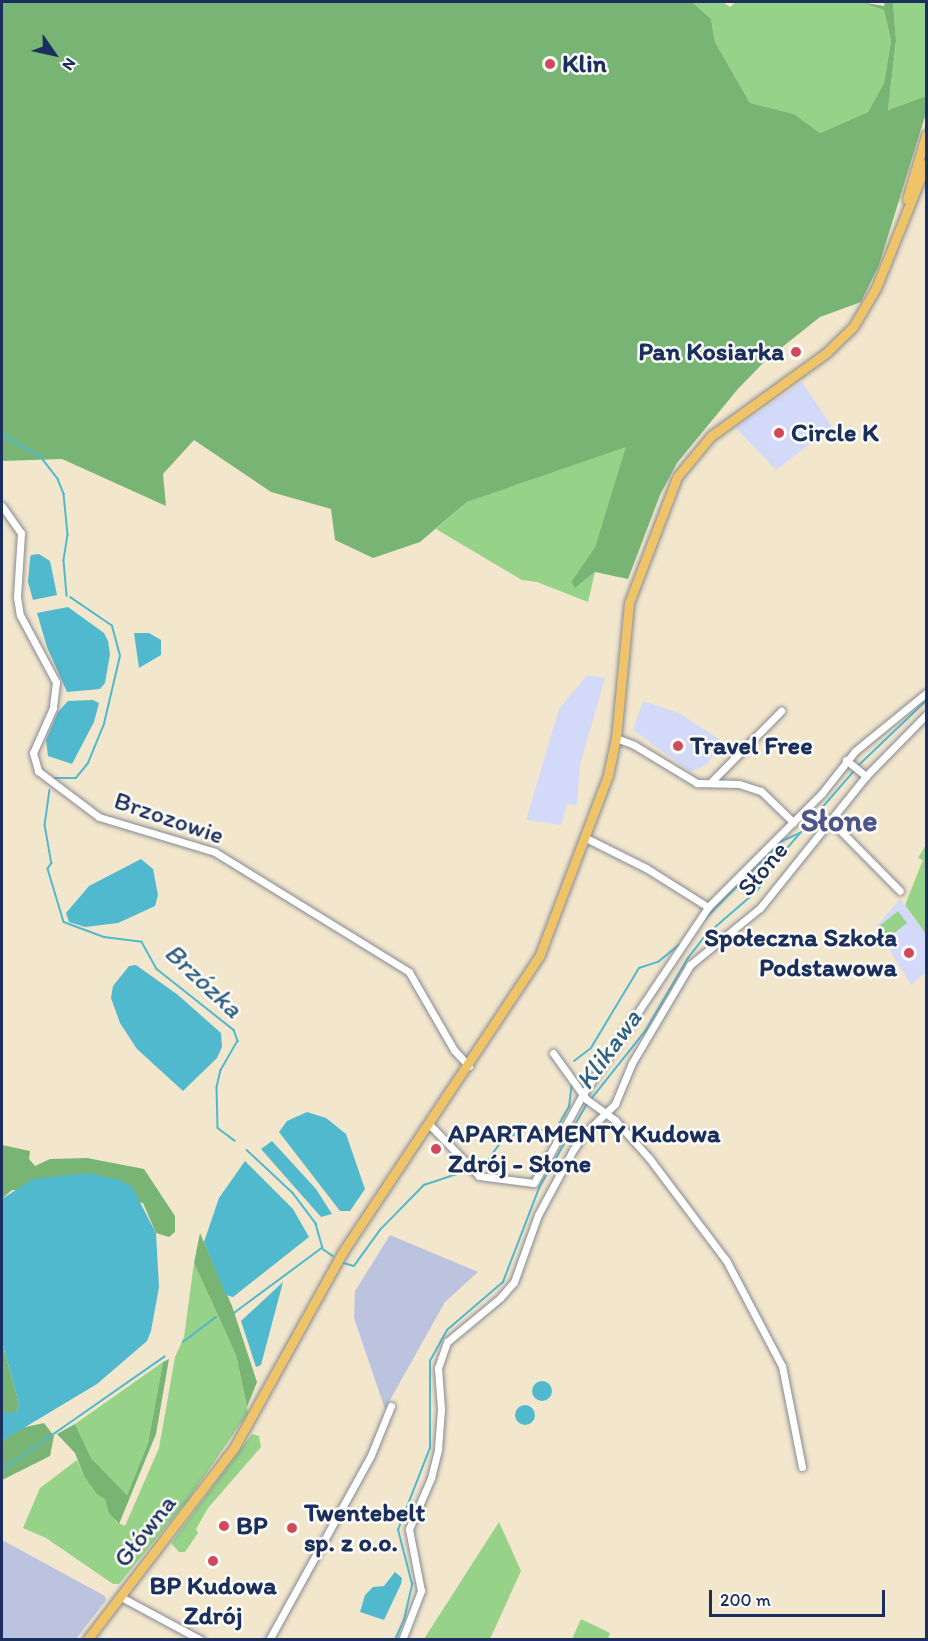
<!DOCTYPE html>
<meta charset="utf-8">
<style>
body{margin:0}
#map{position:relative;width:928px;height:1641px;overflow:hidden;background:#f2e6cc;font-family:Itim,sans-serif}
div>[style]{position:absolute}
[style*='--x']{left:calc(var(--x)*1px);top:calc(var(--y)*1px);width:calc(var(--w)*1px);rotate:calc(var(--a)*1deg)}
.built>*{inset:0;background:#d3d9f9}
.industrial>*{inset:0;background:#bcc3de}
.green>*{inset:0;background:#96d388}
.forest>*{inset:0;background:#78b574}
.water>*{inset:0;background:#50b9cd}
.round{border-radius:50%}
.stream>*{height:1.5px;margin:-0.75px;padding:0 0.75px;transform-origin:0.75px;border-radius:0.75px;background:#50b9cd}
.roads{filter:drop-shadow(0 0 2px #868a95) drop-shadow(0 0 2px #868a95)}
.minor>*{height:7px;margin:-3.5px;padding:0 3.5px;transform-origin:3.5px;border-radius:3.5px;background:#fff}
.highway>*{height:9px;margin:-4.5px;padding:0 4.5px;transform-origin:4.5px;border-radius:4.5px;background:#efc469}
.dots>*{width:16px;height:16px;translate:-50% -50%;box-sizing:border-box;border:3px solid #fdfcf7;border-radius:50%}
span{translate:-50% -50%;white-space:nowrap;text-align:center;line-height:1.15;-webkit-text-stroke:5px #fdfcf7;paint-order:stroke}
.poi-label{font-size:26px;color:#1b2f5e;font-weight:700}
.left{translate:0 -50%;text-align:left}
.right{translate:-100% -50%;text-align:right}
.street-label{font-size:26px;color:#1b2f5e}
.water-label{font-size:27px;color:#2e5f85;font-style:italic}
.district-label{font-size:32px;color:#4d5689;font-weight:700}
.frame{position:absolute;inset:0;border:3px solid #1b2f5e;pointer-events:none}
.north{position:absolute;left:24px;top:24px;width:60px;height:60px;-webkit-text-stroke:4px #fdfcf7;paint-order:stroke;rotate:124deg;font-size:16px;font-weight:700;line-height:24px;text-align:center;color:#1b2f5e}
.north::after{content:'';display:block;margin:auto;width:21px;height:27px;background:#1b2f5e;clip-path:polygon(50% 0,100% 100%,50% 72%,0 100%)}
.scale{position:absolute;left:709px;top:1590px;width:176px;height:27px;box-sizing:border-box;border:3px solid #1b2f5e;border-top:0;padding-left:8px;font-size:18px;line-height:21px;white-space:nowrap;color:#1b2f5e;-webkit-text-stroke:4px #fdfcf7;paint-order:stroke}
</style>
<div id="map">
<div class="built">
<i style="clip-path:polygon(802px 382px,832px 427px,776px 470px,736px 428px)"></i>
<i style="clip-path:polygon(587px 675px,605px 678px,580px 765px,577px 805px,567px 804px,561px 825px,526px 820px,559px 709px)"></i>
<i style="clip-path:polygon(643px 701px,679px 713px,722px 741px,707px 764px,691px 772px,633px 730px)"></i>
<i style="clip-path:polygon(900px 899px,926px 934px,926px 972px,911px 985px,876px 927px)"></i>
</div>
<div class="industrial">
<i style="clip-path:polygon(390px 1235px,478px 1272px,445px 1302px,385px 1409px,354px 1318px,355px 1291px)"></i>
<i style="clip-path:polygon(2px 1540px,105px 1596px,106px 1600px,76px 1639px,2px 1639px)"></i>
</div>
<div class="green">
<i style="clip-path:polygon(692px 2px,723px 2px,730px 7px,736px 2px,860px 2px,884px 10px,891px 41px,884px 83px,868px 112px,820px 133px,794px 114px,750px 103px,715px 42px,711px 19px)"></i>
<i style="clip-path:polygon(893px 2px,926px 2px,926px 96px,888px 110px,896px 43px)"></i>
<i style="clip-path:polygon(627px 446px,595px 547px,571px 582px,575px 588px,595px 572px,588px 602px,537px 582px,522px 580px,436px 529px,467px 502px)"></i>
<i style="clip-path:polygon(926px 845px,926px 934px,905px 905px,923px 860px,918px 858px)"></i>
<i style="clip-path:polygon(898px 911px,907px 923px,887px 939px,878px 927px)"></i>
<i style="clip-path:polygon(194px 1263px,236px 1355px,248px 1413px,187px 1501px,119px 1584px,113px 1584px,46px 1538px,23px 1528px,40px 1488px,77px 1460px,84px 1476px,105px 1499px,116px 1522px,125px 1526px,159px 1448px,175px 1357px,184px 1337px)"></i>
<i style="clip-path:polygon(163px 1362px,148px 1443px,127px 1495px,91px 1458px,75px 1424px)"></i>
<i style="clip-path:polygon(252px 1434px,259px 1436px,261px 1447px,208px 1508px,196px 1529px,198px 1533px,185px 1552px,179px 1552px,171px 1543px)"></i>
<i style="clip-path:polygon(499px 1522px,521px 1571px,490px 1639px,424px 1639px)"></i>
<i style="clip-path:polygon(581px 1619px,610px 1633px,608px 1639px,572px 1639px)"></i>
</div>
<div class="forest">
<i style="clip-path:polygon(2px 2px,692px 2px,711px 19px,715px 42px,750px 103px,794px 114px,820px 133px,868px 112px,884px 83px,891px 41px,884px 10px,860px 2px,884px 6px,885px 2px,893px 2px,896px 41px,888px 110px,926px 96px,926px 113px,879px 265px,861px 302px,820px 317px,766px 360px,737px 390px,677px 463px,660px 495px,628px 579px,595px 572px,575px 588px,571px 582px,595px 547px,626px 447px,467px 502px,420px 542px,373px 558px,335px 540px,331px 509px,271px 492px,194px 440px,163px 474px,166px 506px,62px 459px,2px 461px)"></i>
<i style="clip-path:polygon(2px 1145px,30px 1151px,29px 1159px,35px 1166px,50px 1159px,87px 1158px,144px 1169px,175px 1216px,175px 1232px,169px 1237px,156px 1233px,143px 1203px,12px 1190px,2px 1199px)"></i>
<i style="clip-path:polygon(200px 1233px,232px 1306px,257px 1382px,247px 1407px,236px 1355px,194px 1263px)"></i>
<i style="clip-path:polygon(2px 1342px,19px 1404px,16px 1412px,7px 1415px,2px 1413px)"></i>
<i style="clip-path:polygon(169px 1359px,156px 1434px,119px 1524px,109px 1513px,105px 1499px,97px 1494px,84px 1476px,75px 1453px,57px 1434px,75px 1424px,91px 1458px,127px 1495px,148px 1443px,163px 1362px)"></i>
<i style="clip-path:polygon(44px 1423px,54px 1436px,50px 1456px,2px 1480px,2px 1441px,21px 1428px)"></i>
</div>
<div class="water">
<i style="clip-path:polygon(39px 554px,50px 561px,57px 595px,33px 600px,28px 582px,30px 559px,31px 555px)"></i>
<i style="clip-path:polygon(68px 607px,104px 633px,108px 641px,110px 654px,105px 683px,100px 689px,67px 692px,47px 647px,37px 613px)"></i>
<i style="clip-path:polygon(134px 633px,149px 633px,161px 640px,161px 655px,139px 668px)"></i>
<i style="clip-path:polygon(93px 700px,99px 703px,94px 722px,72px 764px,48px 756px,46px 740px,58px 712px,68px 701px)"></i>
<i style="clip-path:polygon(141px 859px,153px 869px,158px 895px,155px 906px,118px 923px,85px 927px,69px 922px,66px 913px,89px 886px)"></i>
<i style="clip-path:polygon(136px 965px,178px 995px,221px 1033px,222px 1047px,217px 1058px,183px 1091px,137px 1049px,120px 1023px,111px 998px,113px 986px,129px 966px)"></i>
<i style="clip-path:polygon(307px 1112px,326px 1118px,346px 1134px,365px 1189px,350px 1211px,340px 1211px,279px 1132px,287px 1121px)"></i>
<i style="clip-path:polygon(272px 1141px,316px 1189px,332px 1214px,321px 1217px,261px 1149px)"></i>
<i style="clip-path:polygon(245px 1161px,293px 1209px,309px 1237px,233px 1297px,226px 1295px,204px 1242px,219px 1198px)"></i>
<i style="clip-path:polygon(87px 1173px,120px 1180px,132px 1187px,156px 1233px,159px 1287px,151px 1331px,147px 1341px,97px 1384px,2px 1441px,2px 1413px,16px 1412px,19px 1404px,2px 1342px,2px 1199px,33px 1179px)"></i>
<i style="clip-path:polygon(283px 1282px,261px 1365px,256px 1367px,241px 1321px)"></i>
<i class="round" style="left:532px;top:1381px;width:20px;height:20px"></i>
<i class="round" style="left:515px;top:1405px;width:20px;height:20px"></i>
<i style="clip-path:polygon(395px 1572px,402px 1578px,401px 1584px,384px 1620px,360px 1612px,365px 1595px,373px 1587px,384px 1586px)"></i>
</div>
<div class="stream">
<i style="--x:2;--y:434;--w:45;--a:30.5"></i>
<i style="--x:41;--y:457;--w:28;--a:52"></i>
<i style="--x:58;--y:479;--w:16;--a:68"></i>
<i style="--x:64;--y:494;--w:41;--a:84.4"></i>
<i style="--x:68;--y:535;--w:26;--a:99"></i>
<i style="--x:64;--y:561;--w:35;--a:85"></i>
<i style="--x:859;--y:765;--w:93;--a:-43.7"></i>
<i style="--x:54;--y:778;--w:22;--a:0"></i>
<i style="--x:76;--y:778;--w:19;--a:-51"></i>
<i style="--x:88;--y:763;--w:42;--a:-67.7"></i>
<i style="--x:104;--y:724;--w:70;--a:-76.8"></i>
<i style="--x:120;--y:656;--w:31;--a:-105"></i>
<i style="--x:112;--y:626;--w:50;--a:-145.7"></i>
<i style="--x:50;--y:790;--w:35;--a:98"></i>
<i style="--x:45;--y:825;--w:39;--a:80"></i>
<i style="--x:52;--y:863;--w:7;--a:124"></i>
<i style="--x:48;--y:869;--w:55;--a:73.2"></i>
<i style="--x:64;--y:922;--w:43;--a:20.6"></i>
<i style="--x:104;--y:937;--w:38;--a:7"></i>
<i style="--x:142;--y:942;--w:31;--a:61"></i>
<i style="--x:157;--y:969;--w:98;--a:38.4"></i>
<i style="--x:234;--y:1030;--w:12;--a:70"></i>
<i style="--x:238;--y:1041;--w:34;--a:120"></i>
<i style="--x:221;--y:1070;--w:17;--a:103"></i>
<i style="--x:217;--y:1087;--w:41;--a:88.6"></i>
<i style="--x:218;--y:1128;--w:21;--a:37"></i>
<i style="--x:702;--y:922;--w:114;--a:-45.4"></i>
<i style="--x:782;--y:841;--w:20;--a:-24"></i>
<i style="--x:574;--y:1061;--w:21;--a:-37"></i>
<i style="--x:591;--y:1048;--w:93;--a:-59"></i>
<i style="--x:639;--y:968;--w:20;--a:-18"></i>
<i style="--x:658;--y:962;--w:27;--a:-39"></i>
<i style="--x:592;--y:1098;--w:87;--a:-51.5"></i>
<i style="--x:646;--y:1030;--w:83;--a:-59.7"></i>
<i style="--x:688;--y:958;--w:29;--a:-52"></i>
<i style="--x:706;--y:935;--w:67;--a:-40.8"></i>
<i style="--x:757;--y:891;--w:46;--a:-55.6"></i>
<i style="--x:783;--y:853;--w:108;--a:-49.1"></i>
<i style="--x:247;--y:1150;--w:63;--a:43.1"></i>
<i style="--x:293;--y:1193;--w:39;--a:53"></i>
<i style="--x:316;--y:1224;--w:25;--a:74"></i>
<i style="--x:475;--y:1167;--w:15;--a:-28"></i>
<i style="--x:488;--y:1160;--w:26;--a:-54"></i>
<i style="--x:503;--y:1139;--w:28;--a:-21"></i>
<i style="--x:529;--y:1129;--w:26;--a:4"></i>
<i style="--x:555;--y:1131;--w:28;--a:-60"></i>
<i style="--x:569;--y:1107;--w:23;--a:-83"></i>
<i style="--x:323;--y:1249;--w:12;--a:35"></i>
<i style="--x:344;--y:1263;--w:10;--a:17"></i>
<i style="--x:354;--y:1266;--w:44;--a:-54.2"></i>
<i style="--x:380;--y:1230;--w:63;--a:-45.6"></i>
<i style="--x:424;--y:1185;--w:47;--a:-18.4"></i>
<i style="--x:234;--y:1313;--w:109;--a:-36.5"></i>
<i style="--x:183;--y:1342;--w:41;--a:-37.1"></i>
<i style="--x:2;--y:1470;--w:198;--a:-34.9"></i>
<i style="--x:395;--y:1640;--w:22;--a:-66"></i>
<i style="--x:404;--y:1620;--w:37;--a:-77"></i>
<i style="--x:412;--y:1584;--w:56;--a:-104.5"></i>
<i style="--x:398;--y:1530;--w:88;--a:-68.7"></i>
<i style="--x:430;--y:1448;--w:87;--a:-90"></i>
<i style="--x:430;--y:1361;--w:35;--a:-61"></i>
<i style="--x:447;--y:1330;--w:74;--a:-40.6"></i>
<i style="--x:503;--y:1282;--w:101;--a:-69"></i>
<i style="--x:539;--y:1188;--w:97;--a:-60.3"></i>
</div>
<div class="roads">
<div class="minor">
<i style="--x:2;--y:506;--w:33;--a:55"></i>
<i style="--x:21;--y:533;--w:64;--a:93.6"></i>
<i style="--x:17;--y:597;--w:18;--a:81"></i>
<i style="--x:20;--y:615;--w:76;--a:61.8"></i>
<i style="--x:56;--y:682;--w:26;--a:97"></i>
<i style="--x:53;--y:708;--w:49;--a:114"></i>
<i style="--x:33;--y:753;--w:19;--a:74"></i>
<i style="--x:38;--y:771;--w:76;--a:37"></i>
<i style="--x:99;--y:817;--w:121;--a:16.8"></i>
<i style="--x:215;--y:852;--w:228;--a:31.7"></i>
<i style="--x:409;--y:972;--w:90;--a:60"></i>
<i style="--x:454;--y:1050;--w:22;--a:47"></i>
<i style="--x:616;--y:738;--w:19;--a:21"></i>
<i style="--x:634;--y:745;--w:74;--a:31.1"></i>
<i style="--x:697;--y:783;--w:42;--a:1.4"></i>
<i style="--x:739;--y:784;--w:23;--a:18"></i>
<i style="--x:761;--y:791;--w:45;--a:44.1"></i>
<i style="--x:846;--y:760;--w:26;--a:39"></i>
<i style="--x:711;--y:782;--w:100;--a:-45.4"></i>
<i style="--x:831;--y:821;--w:98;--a:45.4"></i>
<i style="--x:586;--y:838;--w:67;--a:26.6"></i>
<i style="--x:646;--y:868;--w:73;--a:32.2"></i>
<i style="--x:553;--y:1053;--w:57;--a:54.3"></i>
<i style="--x:586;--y:1099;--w:36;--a:36"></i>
<i style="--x:615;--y:1120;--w:51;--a:48.2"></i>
<i style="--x:649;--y:1158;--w:128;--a:53"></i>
<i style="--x:726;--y:1260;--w:120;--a:62.2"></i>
<i style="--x:782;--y:1366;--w:103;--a:78.8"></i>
<i style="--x:429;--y:1124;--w:72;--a:46.1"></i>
<i style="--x:479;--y:1176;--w:55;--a:7.3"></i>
<i style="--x:534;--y:1183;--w:102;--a:-61.2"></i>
<i style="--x:583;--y:1094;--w:225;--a:-56.2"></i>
<i style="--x:708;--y:907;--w:161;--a:-45"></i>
<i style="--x:822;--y:793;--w:53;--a:-51.8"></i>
<i style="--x:855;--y:751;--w:92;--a:-39.2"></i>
<i style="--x:121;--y:1597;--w:91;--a:28.3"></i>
<i style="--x:269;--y:1640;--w:211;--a:-61.1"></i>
<i style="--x:371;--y:1455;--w:53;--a:-67.8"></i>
<i style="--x:402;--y:1640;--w:53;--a:-68.8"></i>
<i style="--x:421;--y:1591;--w:63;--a:-101"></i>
<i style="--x:409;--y:1529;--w:56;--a:-66.7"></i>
<i style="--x:431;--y:1478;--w:30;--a:-76"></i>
<i style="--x:438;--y:1449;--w:40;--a:-85.7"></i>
<i style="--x:441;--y:1409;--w:41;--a:-94.2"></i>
<i style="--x:438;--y:1368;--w:28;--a:-71"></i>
<i style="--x:447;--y:1342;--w:69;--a:-39.7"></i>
<i style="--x:500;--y:1298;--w:21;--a:-49"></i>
<i style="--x:514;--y:1282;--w:71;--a:-70.3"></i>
<i style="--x:538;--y:1215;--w:74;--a:-61.7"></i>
<i style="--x:573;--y:1150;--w:17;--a:-57"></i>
<i style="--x:582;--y:1136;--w:46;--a:-44.1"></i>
<i style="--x:615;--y:1104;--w:44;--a:-67.5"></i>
<i style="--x:632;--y:1063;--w:114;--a:-59.4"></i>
<i style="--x:690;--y:965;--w:90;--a:-39.2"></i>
<i style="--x:760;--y:908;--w:169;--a:-51.2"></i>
<i style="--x:866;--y:776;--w:86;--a:-45.5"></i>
</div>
<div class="highway">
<i style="--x:907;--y:199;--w:67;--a:-73.5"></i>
<i style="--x:87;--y:1640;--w:242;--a:-52.6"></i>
<i style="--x:234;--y:1448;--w:223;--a:-61"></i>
<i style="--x:342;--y:1253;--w:356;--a:-56.4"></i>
<i style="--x:539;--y:957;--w:195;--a:-69.2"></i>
<i style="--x:608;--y:775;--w:38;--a:-78"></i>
<i style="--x:616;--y:738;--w:136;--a:-84.5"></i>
<i style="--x:629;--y:603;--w:135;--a:-69.1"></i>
<i style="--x:677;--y:477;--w:53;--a:-50.3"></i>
<i style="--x:711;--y:436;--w:142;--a:-35.8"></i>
<i style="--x:826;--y:353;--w:37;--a:-44"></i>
<i style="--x:853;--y:327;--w:45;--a:-59.5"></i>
<i style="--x:876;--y:288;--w:134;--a:-68"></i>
</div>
</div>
<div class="dots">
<i style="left:550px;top:64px;background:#d1495b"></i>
<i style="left:796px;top:352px;background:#d1495b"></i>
<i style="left:779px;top:433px;background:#d1495b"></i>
<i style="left:678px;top:746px;background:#d1495b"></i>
<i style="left:909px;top:953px;background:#d1495b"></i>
<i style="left:436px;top:1149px;background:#d1495b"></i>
<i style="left:224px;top:1526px;background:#d1495b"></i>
<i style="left:292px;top:1528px;background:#d1495b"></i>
<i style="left:213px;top:1561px;background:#d1495b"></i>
</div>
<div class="poi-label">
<span class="left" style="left:562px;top:64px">Klin</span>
<span class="right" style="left:784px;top:352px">Pan Kosiarka</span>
<span class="left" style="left:791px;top:433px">Circle K</span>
<span class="left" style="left:690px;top:746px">Travel Free</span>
<span class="right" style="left:897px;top:953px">Społeczna Szkoła<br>Podstawowa</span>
<span class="left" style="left:448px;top:1149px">APARTAMENTY Kudowa<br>Zdrój - Słone</span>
<span class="left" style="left:304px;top:1528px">Twentebelt<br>sp. z o.o.</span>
<span class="left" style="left:236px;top:1526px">BP</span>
<span style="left:213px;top:1601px">BP Kudowa<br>Zdrój</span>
</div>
<div class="street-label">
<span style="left:169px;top:818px;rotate:19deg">Brzozowie</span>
<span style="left:763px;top:869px;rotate:-50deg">Słone</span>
<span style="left:145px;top:1531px;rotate:-52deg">Główna</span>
</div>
<div class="water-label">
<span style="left:204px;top:980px;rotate:43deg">Brzózka</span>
<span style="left:608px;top:1049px;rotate:-54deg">Klikawa</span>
</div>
<div class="district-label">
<span style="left:839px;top:820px">Słone</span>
</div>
<div class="frame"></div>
<div class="north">N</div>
<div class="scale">200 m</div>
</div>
